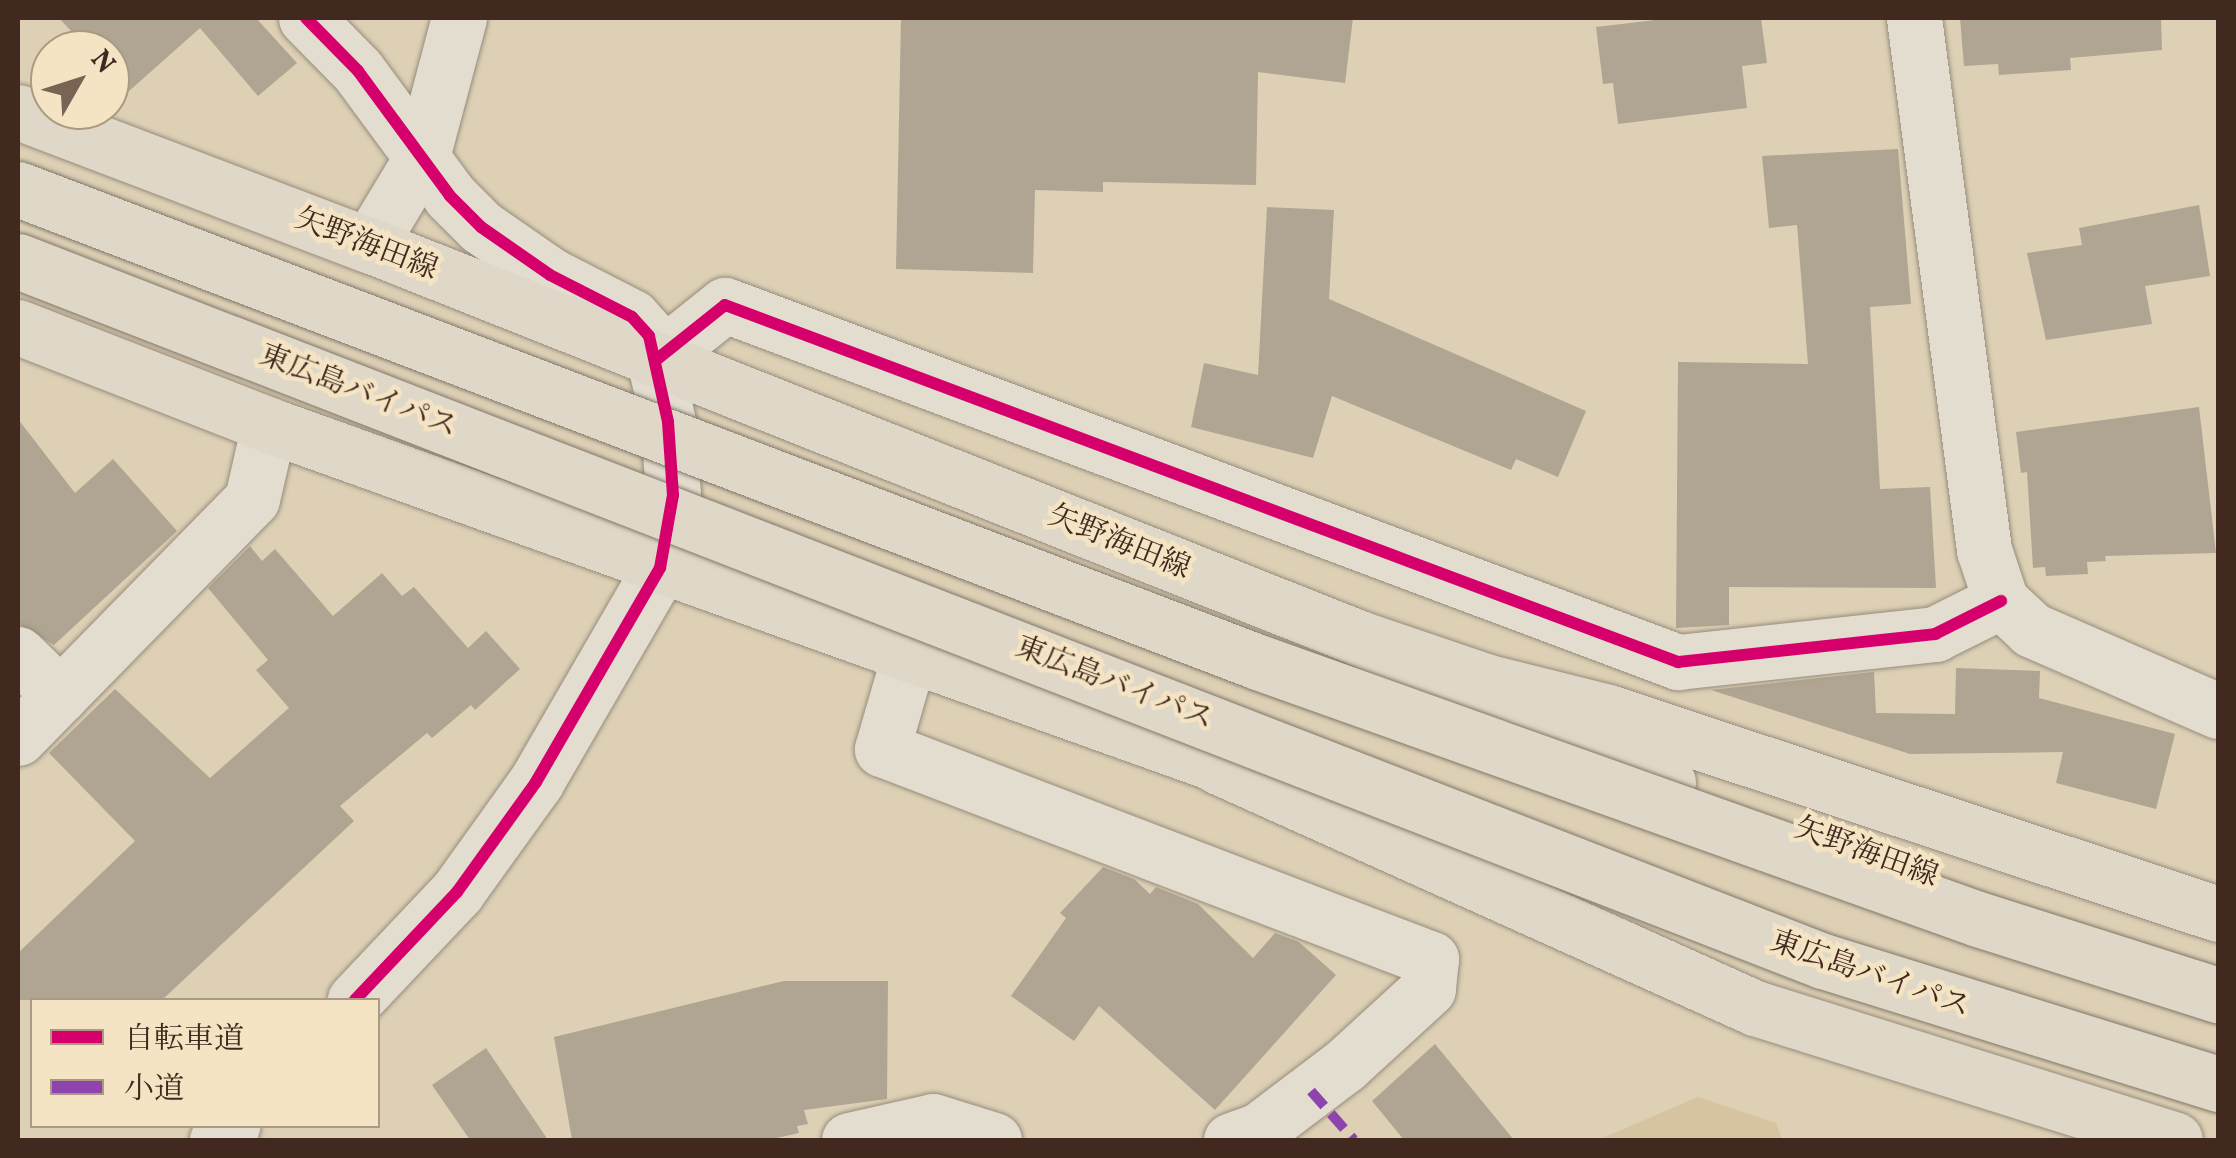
<!DOCTYPE html>
<meta charset="utf-8">
<style>
body{margin:0}
#map{position:relative;width:2236px;height:1158px;overflow:hidden;background:#ddd0b5;font-family:Vollkorn,"Noto Serif JP",serif}
div>[style]{position:absolute}
[style*='--x']{left:calc(var(--x)*1px);top:calc(var(--y)*1px);width:calc(var(--w)*1px);rotate:calc(var(--a)*1deg)}
.green>*{inset:0;background:#d6c39f}
.building>*{inset:0;background:#afa592}
.roads{filter:drop-shadow(0 0 2px #978c7c) drop-shadow(0 0 2px #978c7c)}
.minor>*{height:55px;margin:-27.5px;padding:0 27.5px;transform-origin:27.5px;border-radius:27.5px;background:#e3ddcf}
.major>*{height:55px;margin:-27.5px;padding:0 27.5px;transform-origin:27.5px;border-radius:27.5px;background:#dfd7c7}
.highway>*{height:55px;margin:-27.5px;padding:0 27.5px;transform-origin:27.5px;border-radius:27.5px;background:#dfd7c7}
.bridges{filter:drop-shadow(0 0 2px #817769) drop-shadow(0 0 2px #817769)}
.highway-bridge>*{height:55px;margin:-27.5px;padding:0 27.5px;transform-origin:27.5px;border-radius:27.5px;background:#dfd7c7}
.quiet>*{height:10px;margin-top:-5px;transform-origin:0;background:repeating-linear-gradient(90deg,#8e44ad 0 20px,transparent 0 30px)}
.cycleway>*{height:12px;margin:-6px;padding:0 6px;transform-origin:6px;border-radius:6px;background:#d6006c}
span{translate:-50% -50%;white-space:nowrap;text-align:center;line-height:1.15;-webkit-text-stroke:9px #f4e4c4;paint-order:stroke}
.street-label{font-size:30px;color:#41291f}
.frame{position:absolute;inset:0;border:20px solid #41291f;pointer-events:none}
.legend{position:absolute;left:30px;top:998px;width:350px;height:130px;box-sizing:border-box;background:#f4e4c4;border:2px solid #ac9982;margin:0;padding:12px 18px;list-style:none;font-size:30px;color:#41291f}
.legend li{display:flex;align-items:center;gap:20px;height:50px}
.legend b{width:50px;border:2px solid #ac9982}
.north{position:absolute;left:30px;top:30px;width:100px;height:100px;box-sizing:border-box;background:#f4e4c4;border:2px solid #ac9982;border-radius:50%;rotate:51deg;font-size:28px;font-weight:700;line-height:40px;text-align:center;color:#41291f}
.north::after{content:'';display:block;margin:auto;width:35px;height:45px;background:#786354;clip-path:polygon(50% 0,100% 100%,50% 72%,0 100%)}
</style>
<div id="map">
<div class="green">
<i style="clip-path:polygon(1698px 1097px,1776px 1123px,1782px 1140px,1598px 1140px)"></i>
</div>
<div class="building">
<i style="clip-path:polygon(59px 18px,256px 18px,297px 63px,258px 96px,200px 28px,128px 92px,110px 72px,110px 50px,89px 50px)"></i>
<i style="clip-path:polygon(901px 18px,1298px 19px,1353px 18px,1345px 83px,1258px 72px,1256px 185px,1103px 182px,1103px 192px,1035px 190px,1033px 273px,896px 269px)"></i>
<i style="clip-path:polygon(1672px 18px,1761px 18px,1767px 63px,1742px 66px,1747px 108px,1618px 124px,1613px 83px,1603px 84px,1596px 27px)"></i>
<i style="clip-path:polygon(1960px 18px,2161px 18px,2162px 50px,2070px 58px,2071px 70px,1999px 75px,1998px 64px,1964px 66px)"></i>
<i style="clip-path:polygon(1898px 149px,1911px 304px,1870px 307px,1880px 489px,1930px 487px,1936px 588px,1729px 587px,1729px 625px,1676px 628px,1678px 362px,1808px 364px,1797px 225px,1769px 228px,1762px 156px)"></i>
<i style="clip-path:polygon(2199px 205px,2210px 276px,2145px 286px,2152px 324px,2046px 340px,2027px 253px,2082px 245px,2079px 228px)"></i>
<i style="clip-path:polygon(1267px 207px,1334px 210px,1329px 299px,1586px 411px,1558px 477px,1516px 459px,1511px 470px,1332px 396px,1313px 458px,1191px 427px,1204px 363px,1258px 375px)"></i>
<i style="clip-path:polygon(2199px 407px,2216px 553px,2105px 556px,2106px 561px,2087px 562px,2088px 574px,2046px 576px,2045px 567px,2033px 568px,2027px 472px,2021px 473px,2016px 432px)"></i>
<i style="clip-path:polygon(18px 419px,75px 493px,113px 459px,177px 531px,54px 645px,18px 624px)"></i>
<i style="clip-path:polygon(250px 546px,262px 561px,275px 549px,333px 616px,382px 573px,402px 596px,414px 587px,468px 648px,486px 631px,520px 669px,475px 710px,471px 705px,432px 738px,427px 733px,340px 806px,354px 821px,162px 1000px,18px 1000px,18px 953px,135px 841px,49px 753px,115px 689px,210px 778px,289px 708px,256px 670px,268px 660px,208px 588px)"></i>
<i style="clip-path:polygon(1956px 668px,2040px 671px,2039px 698px,2175px 734px,2156px 809px,2056px 783px,2063px 752px,1910px 754px,1711px 690px,1874px 672px,1876px 713px,1955px 714px)"></i>
<i style="clip-path:polygon(1103px 867px,1134px 879px,1150px 894px,1156px 887px,1198px 904px,1253px 958px,1275px 933px,1299px 942px,1336px 975px,1215px 1110px,1099px 1006px,1074px 1041px,1011px 996px,1066px 918px,1060px 913px)"></i>
<i style="clip-path:polygon(784px 981px,888px 981px,887px 1099px,804px 1110px,808px 1124px,797px 1126px,799px 1133px,768px 1140px,572px 1140px,554px 1037px)"></i>
<i style="clip-path:polygon(1435px 1044px,1514px 1140px,1404px 1140px,1372px 1101px)"></i>
<i style="clip-path:polygon(486px 1048px,548px 1140px,470px 1140px,432px 1085px)"></i>
</div>
<div class="roads">
<div class="minor">
<i style="--x:306;--y:18;--w:74;--a:45.5"></i>
<i style="--x:358;--y:71;--w:155;--a:53.6"></i>
<i style="--x:450;--y:196;--w:44;--a:45"></i>
<i style="--x:481;--y:227;--w:84;--a:34.8"></i>
<i style="--x:550;--y:275;--w:92;--a:27.1"></i>
<i style="--x:632;--y:317;--w:25;--a:48"></i>
<i style="--x:649;--y:336;--w:88;--a:77.5"></i>
<i style="--x:668;--y:422;--w:73;--a:86.1"></i>
<i style="--x:673;--y:495;--w:74;--a:100.1"></i>
<i style="--x:660;--y:568;--w:247;--a:120.1"></i>
<i style="--x:536;--y:782;--w:135;--a:125.7"></i>
<i style="--x:457;--y:892;--w:149;--a:133.4"></i>
<i style="--x:1914;--y:18;--w:537;--a:82.5"></i>
<i style="--x:1984;--y:550;--w:54;--a:71.6"></i>
<i style="--x:2001;--y:601;--w:42;--a:43.1"></i>
<i style="--x:2032;--y:630;--w:203;--a:23.5"></i>
<i style="--x:369;--y:245;--w:103;--a:-58.9"></i>
<i style="--x:422;--y:157;--w:144;--a:-75.1"></i>
<i style="--x:656;--y:360;--w:88;--a:-38.6"></i>
<i style="--x:725;--y:305;--w:1018;--a:20.54"></i>
<i style="--x:1678;--y:662;--w:259;--a:-6.2"></i>
<i style="--x:1935;--y:634;--w:74;--a:-26.6"></i>
<i style="--x:18;--y:654;--w:59;--a:44.3"></i>
<i style="--x:909;--y:656;--w:97;--a:106.2"></i>
<i style="--x:882;--y:749;--w:588;--a:20.93"></i>
<i style="--x:1431;--y:959;--w:30;--a:96"></i>
<i style="--x:1428;--y:989;--w:113;--a:137.5"></i>
<i style="--x:1345;--y:1065;--w:108;--a:142.9"></i>
<i style="--x:1259;--y:1130;--w:30;--a:160"></i>
<i style="--x:18;--y:738;--w:334;--a:-45.6"></i>
<i style="--x:252;--y:499;--w:76;--a:-77.1"></i>
<i style="--x:217;--y:1140;--w:21;--a:-43"></i>
<i style="--x:849;--y:1140;--w:86;--a:-12.7"></i>
<i style="--x:933;--y:1121;--w:64;--a:17.3"></i>
</div>
<div class="major">
<i style="--x:18;--y:112;--w:375;--a:20.8"></i>
<i style="--x:369;--y:245;--w:1065;--a:21.65"></i>
<i style="--x:1359;--y:638;--w:341;--a:25"></i>
<i style="--x:18;--y:327;--w:269;--a:21.3"></i>
<i style="--x:269;--y:425;--w:1054;--a:19.69"></i>
</div>
<div class="highway">
<i style="--x:1359;--y:638;--w:136;--a:18.8"></i>
<i style="--x:1488;--y:682;--w:124;--a:14"></i>
<i style="--x:1608;--y:712;--w:643;--a:18.32"></i>
<i style="--x:1217;--y:766;--w:590;--a:24.22"></i>
<i style="--x:1755;--y:1008;--w:440;--a:17.4"></i>
</div>
</div>
<div class="bridges">
<div class="highway-bridge">
<i style="--x:18;--y:189;--w:1327;--a:20.88"></i>
<i style="--x:1258;--y:662;--w:764;--a:19.64"></i>
<i style="--x:1978;--y:919;--w:252;--a:17.6"></i>
<i style="--x:18;--y:261;--w:1936;--a:21.2"></i>
<i style="--x:1823;--y:961;--w:414;--a:17.3"></i>
</div>
</div>
<div class="quiet">
<i style="--x:1311;--y:1091;--w:65;--a:48.7"></i>
</div>
<div class="cycleway">
<i style="--x:306;--y:18;--w:74;--a:45.5"></i>
<i style="--x:358;--y:71;--w:155;--a:53.6"></i>
<i style="--x:450;--y:196;--w:44;--a:45"></i>
<i style="--x:481;--y:227;--w:84;--a:34.8"></i>
<i style="--x:550;--y:275;--w:92;--a:27.1"></i>
<i style="--x:632;--y:317;--w:25;--a:48"></i>
<i style="--x:649;--y:336;--w:88;--a:77.5"></i>
<i style="--x:668;--y:422;--w:73;--a:86.1"></i>
<i style="--x:673;--y:495;--w:74;--a:100.1"></i>
<i style="--x:660;--y:568;--w:247;--a:120.1"></i>
<i style="--x:536;--y:782;--w:135;--a:125.7"></i>
<i style="--x:457;--y:892;--w:149;--a:133.4"></i>
<i style="--x:656;--y:360;--w:88;--a:-38.6"></i>
<i style="--x:725;--y:305;--w:1018;--a:20.54"></i>
<i style="--x:1678;--y:662;--w:259;--a:-6.2"></i>
<i style="--x:1935;--y:634;--w:74;--a:-26.6"></i>
</div>
<div class="street-label">
<span style="left:366px;top:245px;rotate:21deg">矢野海田線</span>
<span style="left:358px;top:392px;rotate:21deg">東広島バイパス</span>
<span style="left:1119px;top:543px;rotate:22deg">矢野海田線</span>
<span style="left:1114px;top:684px;rotate:21deg">東広島バイパス</span>
<span style="left:1866px;top:853px;rotate:20deg">矢野海田線</span>
<span style="left:1870px;top:975px;rotate:19deg">東広島バイパス</span>
</div>
<div class="frame"></div>
<ul class="legend">
<li><b style="height:12px;background:#d6006c"></b>自転車道</li>
<li><b style="height:12px;background:#8e44ad"></b>小道</li>
</ul>
<div class="north">N</div>
</div>
